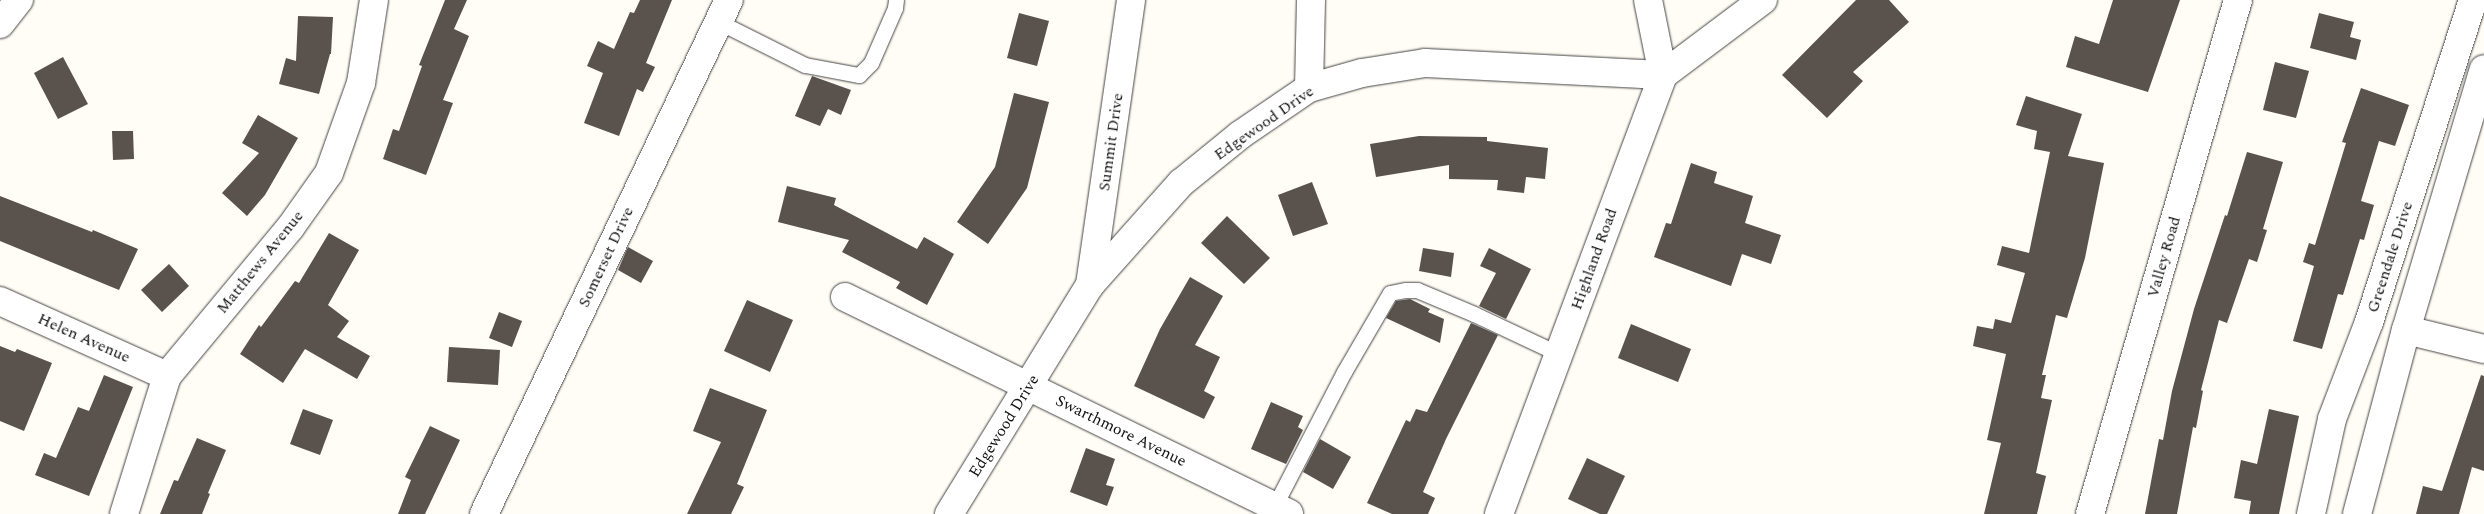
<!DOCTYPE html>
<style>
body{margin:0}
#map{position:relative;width:2484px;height:514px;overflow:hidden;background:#fffdf5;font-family:Spectral,serif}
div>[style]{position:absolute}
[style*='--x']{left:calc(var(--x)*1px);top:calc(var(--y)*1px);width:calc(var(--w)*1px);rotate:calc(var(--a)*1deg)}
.building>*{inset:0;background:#5a524d}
.roads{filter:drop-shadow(0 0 1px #444) drop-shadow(0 0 1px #444)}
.service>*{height:15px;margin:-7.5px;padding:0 7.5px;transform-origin:7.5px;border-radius:7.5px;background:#fff}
.minor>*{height:28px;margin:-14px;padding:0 14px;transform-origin:14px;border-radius:14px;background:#fff}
span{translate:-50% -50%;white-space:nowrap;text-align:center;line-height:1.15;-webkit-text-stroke:5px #fff;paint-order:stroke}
.street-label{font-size:16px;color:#111}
</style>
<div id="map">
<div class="building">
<i style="clip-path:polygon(445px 0,467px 0,454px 29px,469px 36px,443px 100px,453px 103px,426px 175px,383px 159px,393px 129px,399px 131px,422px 66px,419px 65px)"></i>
<i style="clip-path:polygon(640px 0,672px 0,646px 63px,655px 67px,643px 92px,637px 89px,619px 136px,584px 123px,603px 73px,587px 66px,598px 41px,614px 49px,630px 12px,634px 13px)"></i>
<i style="clip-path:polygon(1856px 0,1889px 0,1909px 22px,1853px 72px,1863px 81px,1827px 118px,1782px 75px)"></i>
<i style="clip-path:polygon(2113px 0,2180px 0,2148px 92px,2066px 67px,2075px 36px,2099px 44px)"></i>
<i style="clip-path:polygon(1019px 13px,1049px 21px,1037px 66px,1007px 58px)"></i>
<i style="clip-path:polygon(2319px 13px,2354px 22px,2350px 37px,2361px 40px,2356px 60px,2310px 48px)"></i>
<i style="clip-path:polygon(298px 16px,333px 17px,331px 54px,330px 54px,319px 94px,279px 84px,286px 58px,296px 61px)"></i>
<i style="clip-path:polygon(63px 57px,88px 104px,58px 119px,34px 73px)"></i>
<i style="clip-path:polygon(2275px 62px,2309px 71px,2296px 118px,2263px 110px)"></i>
<i style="clip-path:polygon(812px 76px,851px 90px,841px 115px,828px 109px,820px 126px,795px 116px)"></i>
<i style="clip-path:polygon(2361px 88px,2409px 105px,2395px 146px,2379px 141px,2361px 201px,2374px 205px,2364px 240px,2360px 239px,2343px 295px,2338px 294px,2322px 349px,2293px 341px,2314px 266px,2303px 262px,2309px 243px,2315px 245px,2346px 143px,2342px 142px)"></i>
<i style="clip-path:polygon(1014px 93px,1049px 102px,1027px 188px,988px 244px,957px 222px,995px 167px)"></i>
<i style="clip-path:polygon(2026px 96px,2082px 114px,2068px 156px,2104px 163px,2085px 258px,2067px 318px,2056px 315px,2042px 375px,2046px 375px,2041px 398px,2052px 400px,2036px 473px,2046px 476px,2037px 514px,1984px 514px,2001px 443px,1987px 440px,2006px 354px,1973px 346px,1977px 326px,1993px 329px,1995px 319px,2011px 323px,2025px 273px,1997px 265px,2002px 246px,2029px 253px,2050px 152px,2034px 149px,2037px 131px,2016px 125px)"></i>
<i style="clip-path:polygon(258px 115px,298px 138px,265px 195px,247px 216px,222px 193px,259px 153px,242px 143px)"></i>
<i style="clip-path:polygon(112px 131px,133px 131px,134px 159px,113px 160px)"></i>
<i style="clip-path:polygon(1419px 136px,1487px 137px,1487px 141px,1548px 148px,1545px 179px,1526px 177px,1524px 193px,1497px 190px,1498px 180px,1449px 179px,1449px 165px,1376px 177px,1370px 144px)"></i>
<i style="clip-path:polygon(2247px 152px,2283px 162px,2263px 229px,2267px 230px,2257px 262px,2249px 259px,2227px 323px,2219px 320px,2201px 390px,2203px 391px,2196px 428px,2193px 427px,2177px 514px,2145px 514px,2159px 439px,2163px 440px,2172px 391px,2194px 309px,2225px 215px,2227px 216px)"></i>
<i style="clip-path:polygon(1691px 163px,1717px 172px,1714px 183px,1753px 196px,1745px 223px,1781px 235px,1771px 264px,1742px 254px,1731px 286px,1654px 257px,1666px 223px,1671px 224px)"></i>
<i style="clip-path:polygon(1312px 182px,1328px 224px,1293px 236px,1278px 195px)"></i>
<i style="clip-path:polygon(787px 186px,836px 198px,834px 205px,917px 249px,924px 237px,954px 254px,927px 305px,896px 288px,900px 282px,842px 252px,849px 240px,778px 222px)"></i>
<i style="clip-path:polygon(0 196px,92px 232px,93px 230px,138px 249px,119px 290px,0 241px)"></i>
<i style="clip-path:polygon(1227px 216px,1270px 258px,1244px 284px,1201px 243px)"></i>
<i style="clip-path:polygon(329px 233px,359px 250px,328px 305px,349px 321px,337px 337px,370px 356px,357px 379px,305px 349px,283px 383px,240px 354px,259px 325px,261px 327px,295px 281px,299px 283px)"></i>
<i style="clip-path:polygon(628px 247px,653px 261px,641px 283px,618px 270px)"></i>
<i style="clip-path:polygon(1423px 248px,1454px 253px,1451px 277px,1419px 271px)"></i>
<i style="clip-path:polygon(1489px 248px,1531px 269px,1506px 319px,1479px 306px,1496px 273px,1480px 266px)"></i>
<i style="clip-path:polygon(169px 264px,189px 286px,162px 312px,141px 290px)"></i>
<i style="clip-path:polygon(1190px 277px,1223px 296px,1195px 345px,1220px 357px,1204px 391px,1215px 397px,1204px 419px,1134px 386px,1160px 329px)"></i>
<i style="clip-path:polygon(1410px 299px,1430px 309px,1428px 312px,1444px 319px,1440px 343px,1386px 318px,1396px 301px)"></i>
<i style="clip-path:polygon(747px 300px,793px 320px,770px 372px,724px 351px)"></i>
<i style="clip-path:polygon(499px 312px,522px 321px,512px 347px,489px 338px)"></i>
<i style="clip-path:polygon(1471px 323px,1498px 335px,1446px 439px,1423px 492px,1435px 498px,1428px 514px,1392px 514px,1367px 503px,1406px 420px,1410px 422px,1416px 409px,1427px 412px)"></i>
<i style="clip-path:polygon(1631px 324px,1691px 349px,1678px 382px,1618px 358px)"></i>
<i style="clip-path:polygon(0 346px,15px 352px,17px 349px,52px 363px,24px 431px,0 421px)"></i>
<i style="clip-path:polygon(449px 347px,500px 350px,498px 385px,447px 382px)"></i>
<i style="clip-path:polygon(104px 375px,133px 387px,89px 496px,35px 475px,44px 453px,56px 458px,78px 407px,89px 411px)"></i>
<i style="clip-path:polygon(2481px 375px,2484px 376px,2484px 471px,2472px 467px,2459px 514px,2416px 514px,2423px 486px,2442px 491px)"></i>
<i style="clip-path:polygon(710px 388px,767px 410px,737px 484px,744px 487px,731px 514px,687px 514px,721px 442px,693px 431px)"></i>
<i style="clip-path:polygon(1271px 402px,1303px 416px,1298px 427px,1303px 430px,1286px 464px,1251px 449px)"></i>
<i style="clip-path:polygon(303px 409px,333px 420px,320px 455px,290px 444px)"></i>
<i style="clip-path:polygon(2269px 409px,2299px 416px,2279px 514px,2249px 514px,2251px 501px,2234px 498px,2241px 460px,2257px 464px)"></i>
<i style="clip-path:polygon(430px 426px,460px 440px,425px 514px,398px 514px,411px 480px,405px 477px)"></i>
<i style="clip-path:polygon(197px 438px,226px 450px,208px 493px,210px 494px,202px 514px,160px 514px,174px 480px,178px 481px)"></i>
<i style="clip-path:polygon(1320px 439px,1351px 457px,1333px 489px,1303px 472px)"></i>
<i style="clip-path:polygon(1086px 448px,1115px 459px,1106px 485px,1114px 487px,1107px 506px,1070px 492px)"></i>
<i style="clip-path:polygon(1587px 458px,1625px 476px,1607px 514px,1600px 514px,1568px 499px)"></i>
</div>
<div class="roads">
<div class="service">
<i style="--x:719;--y:22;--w:96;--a:26.6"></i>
<i style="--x:805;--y:65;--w:55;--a:10.5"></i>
<i style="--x:859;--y:75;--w:17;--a:-45"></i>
<i style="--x:871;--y:63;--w:60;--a:-66.4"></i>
<i style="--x:895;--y:8;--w:8;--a:-83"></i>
<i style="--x:1274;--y:507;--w:152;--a:-62.6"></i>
<i style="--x:1344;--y:372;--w:91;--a:-59.8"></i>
<i style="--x:1390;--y:293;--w:16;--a:-11"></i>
<i style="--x:1406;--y:290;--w:11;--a:0"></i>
<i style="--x:1417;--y:290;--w:62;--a:22.8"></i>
<i style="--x:1474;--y:314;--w:94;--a:25.2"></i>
</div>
<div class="minor">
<i style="--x:0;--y:24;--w:31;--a:-52"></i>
<i style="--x:1309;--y:88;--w:88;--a:-88.7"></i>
<i style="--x:1090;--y:285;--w:288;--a:-81.8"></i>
<i style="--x:845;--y:297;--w:494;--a:26"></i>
<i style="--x:0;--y:301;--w:183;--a:24.2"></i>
<i style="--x:2406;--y:330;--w:80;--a:13.7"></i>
<i style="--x:124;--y:514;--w:145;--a:-72.7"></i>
<i style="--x:167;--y:376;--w:192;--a:-50.3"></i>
<i style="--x:290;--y:228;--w:67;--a:-54.7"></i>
<i style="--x:329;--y:173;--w:96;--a:-70.4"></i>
<i style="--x:361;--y:83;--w:84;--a:-81.1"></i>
<i style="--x:484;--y:514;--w:569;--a:-64.52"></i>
<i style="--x:949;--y:514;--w:269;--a:-58.4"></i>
<i style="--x:1090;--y:285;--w:137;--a:-48.3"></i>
<i style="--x:1181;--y:183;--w:76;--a:-39.1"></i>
<i style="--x:1240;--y:135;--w:83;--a:-34.3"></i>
<i style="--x:1309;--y:88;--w:55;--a:-15.8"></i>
<i style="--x:1362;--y:73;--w:64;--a:-9"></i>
<i style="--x:1425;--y:63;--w:238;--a:2.9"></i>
<i style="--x:1663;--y:75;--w:125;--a:-36.9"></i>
<i style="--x:1499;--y:514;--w:469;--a:-69.5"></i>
<i style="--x:1663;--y:75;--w:76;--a:-101.3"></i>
<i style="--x:2090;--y:514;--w:535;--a:-73.94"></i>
<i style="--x:2311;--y:514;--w:97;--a:-77.5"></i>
<i style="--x:2332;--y:419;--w:104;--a:-69.1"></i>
<i style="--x:2369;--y:322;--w:338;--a:-72.1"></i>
<i style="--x:2357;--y:514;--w:190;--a:-75.1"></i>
<i style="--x:2406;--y:330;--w:272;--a:-73.4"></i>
</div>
</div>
<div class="street-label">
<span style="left:1264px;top:123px;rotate:-35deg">Edgewood Drive</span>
<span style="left:1111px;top:142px;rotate:-82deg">Summit Drive</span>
<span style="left:606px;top:257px;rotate:-65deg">Somerset Drive</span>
<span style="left:2164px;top:257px;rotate:-74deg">Valley Road</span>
<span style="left:2390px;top:257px;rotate:-72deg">Greendale Drive</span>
<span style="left:1594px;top:259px;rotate:-70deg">Highland Road</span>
<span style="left:260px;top:262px;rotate:-51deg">Matthews Avenue</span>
<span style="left:84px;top:338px;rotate:24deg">Helen Avenue</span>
<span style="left:1004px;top:426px;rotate:-58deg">Edgewood Drive</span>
<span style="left:1121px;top:431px;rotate:26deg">Swarthmore Avenue</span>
</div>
</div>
